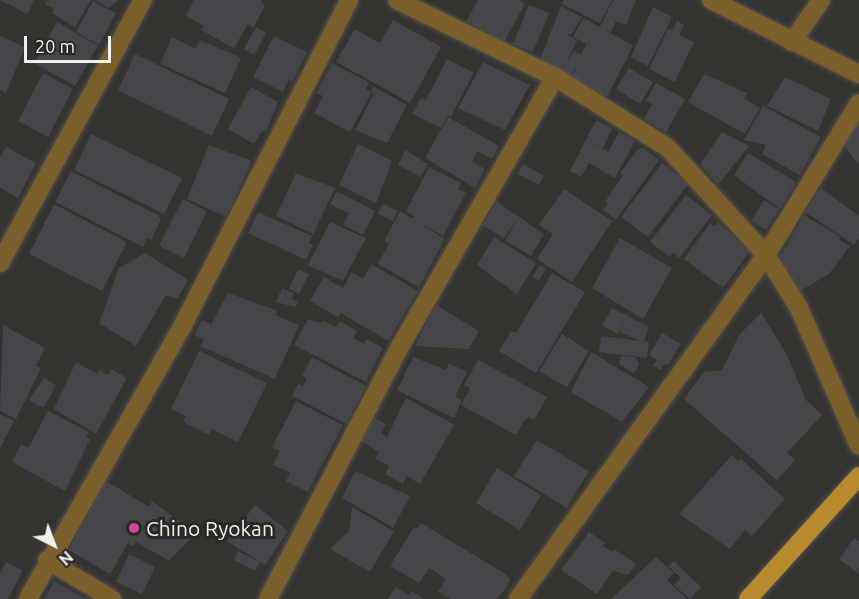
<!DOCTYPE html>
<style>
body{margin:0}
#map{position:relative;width:859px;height:599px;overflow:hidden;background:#343330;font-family:Ubuntu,sans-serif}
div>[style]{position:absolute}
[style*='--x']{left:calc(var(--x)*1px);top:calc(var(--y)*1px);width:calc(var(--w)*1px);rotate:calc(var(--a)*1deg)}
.building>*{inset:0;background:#464549}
.roads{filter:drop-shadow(0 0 2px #52514e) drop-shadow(0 0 2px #52514e)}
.minor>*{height:18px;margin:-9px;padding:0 9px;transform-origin:9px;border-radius:9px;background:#7a5f2a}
.major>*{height:18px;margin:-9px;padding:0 9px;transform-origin:9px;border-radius:9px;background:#b78b2d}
.dots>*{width:16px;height:16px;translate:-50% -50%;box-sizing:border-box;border:3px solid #2a2926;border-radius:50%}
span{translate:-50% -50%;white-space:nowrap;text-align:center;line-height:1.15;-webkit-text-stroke:6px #2a2926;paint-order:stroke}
.poi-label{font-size:21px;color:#f0f0ee}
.left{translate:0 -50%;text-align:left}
.north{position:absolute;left:24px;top:515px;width:60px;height:60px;-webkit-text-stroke:4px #2a2926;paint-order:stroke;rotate:138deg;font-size:16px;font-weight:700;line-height:24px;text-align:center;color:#f0f0ee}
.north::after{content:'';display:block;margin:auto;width:21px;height:27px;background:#f0f0ee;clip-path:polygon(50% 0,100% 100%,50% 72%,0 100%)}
.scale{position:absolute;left:24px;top:36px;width:87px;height:27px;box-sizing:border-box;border:3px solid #f0f0ee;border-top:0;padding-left:8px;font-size:18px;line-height:21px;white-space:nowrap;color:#f0f0ee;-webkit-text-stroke:4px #2a2926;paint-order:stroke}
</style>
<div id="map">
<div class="building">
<i style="clip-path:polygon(0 0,34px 0,28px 14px)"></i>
<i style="clip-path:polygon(48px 0,91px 0,75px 27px,52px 13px,54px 9px,45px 4px)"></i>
<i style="clip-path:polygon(95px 0,118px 0,109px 8px)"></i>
<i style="clip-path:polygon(194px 0,261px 0,265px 6px,253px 28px,248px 24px,234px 48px,201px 30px,204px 26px,186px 16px)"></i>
<i style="clip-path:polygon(478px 0,519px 0,525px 4px,504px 42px,466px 21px)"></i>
<i style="clip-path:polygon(564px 0,612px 0,600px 23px,562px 4px)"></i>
<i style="clip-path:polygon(613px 0,636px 0,626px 25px,616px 21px,611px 32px,604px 29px,633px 46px,607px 97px,572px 77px,586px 44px,573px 37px,583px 18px,600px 27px)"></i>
<i style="clip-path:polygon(93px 1px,116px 13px,99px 45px,76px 32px)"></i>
<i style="clip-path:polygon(529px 5px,549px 13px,533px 52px,513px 44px)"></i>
<i style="clip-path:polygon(561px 6px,582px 17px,572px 34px,567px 34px,577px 41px,565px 66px,574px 51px,582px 55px,570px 78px,540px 59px)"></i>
<i style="clip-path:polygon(653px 7px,672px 17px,648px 66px,631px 57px)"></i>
<i style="clip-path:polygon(393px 20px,441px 47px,410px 103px,336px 62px,355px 29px,380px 43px)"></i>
<i style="clip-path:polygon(677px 21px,684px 25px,679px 35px,694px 42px,675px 82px,649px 69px,668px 29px,672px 31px)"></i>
<i style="clip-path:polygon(57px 22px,98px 46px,75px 86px,34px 63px)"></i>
<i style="clip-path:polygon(256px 27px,266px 33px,254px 55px,244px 49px)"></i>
<i style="clip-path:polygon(0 36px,25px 47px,6px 93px,0 90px)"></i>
<i style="clip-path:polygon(274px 36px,307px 52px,293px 81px,289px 79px,283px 92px,253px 77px)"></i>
<i style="clip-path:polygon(172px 37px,196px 49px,200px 40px,241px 58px,225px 93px,160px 64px)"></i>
<i style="clip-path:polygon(135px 54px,229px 99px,212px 136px,118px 90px)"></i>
<i style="clip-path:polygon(447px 59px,474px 73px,451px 116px,448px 115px,441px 128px,412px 114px,421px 98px,426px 100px)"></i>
<i style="clip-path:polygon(483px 62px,530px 85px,505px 130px,458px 108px)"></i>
<i style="clip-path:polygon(332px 63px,369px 82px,366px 89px,372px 92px,350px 132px,314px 113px,323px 96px,316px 93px)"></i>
<i style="clip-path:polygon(629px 68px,653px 82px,640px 104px,616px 89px)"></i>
<i style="clip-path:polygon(43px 73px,73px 89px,48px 137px,18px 121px)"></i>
<i style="clip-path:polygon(704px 74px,747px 93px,744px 98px,760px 108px,745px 134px,688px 102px)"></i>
<i style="clip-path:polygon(785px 77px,831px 99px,818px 131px,767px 106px)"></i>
<i style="clip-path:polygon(656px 83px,685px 99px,666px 132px,644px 119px,652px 104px,646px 101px)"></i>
<i style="clip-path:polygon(373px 86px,407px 105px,387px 143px,355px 130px,374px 93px,371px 91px)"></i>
<i style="clip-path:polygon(251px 87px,278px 102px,266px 132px,262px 131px,254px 144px,228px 129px)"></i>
<i style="clip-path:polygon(763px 106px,821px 137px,800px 175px,762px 154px,766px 145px,744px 140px)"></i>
<i style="clip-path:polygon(448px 117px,499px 146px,492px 159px,477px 151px,472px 162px,485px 169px,475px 188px,425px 158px)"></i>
<i style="clip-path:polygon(596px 120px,612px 128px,603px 148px,591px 142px,608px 152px,619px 132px,635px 141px,615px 178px,589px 163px,581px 177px,570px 171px)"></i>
<i style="clip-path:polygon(856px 120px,859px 121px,859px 166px,843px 144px)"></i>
<i style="clip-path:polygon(722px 132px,749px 146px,718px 185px,700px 164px)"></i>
<i style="clip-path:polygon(91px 134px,182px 178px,164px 214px,74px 170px)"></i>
<i style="clip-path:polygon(358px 144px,392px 161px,376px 203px,339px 185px)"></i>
<i style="clip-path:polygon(209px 145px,252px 161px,226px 217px,187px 199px)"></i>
<i style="clip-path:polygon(6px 147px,36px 163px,18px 198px,0 188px,0 157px)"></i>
<i style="clip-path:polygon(643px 148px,659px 160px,616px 220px,603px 210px,608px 204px,605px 202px,623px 175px,620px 173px,638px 149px)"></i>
<i style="clip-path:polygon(405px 150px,428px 164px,421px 177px,398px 165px)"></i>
<i style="clip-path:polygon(748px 153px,796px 182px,780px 209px,734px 175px)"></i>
<i style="clip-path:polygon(662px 163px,689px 183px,648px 237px,621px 217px)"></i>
<i style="clip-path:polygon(523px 164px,544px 176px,539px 185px,517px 174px)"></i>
<i style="clip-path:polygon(429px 167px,461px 183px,458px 189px,466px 193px,443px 236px,412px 219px,414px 216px,406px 211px)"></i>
<i style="clip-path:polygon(71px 171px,158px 215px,161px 219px,151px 240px,147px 238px,143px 247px,55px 202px)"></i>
<i style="clip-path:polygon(296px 173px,335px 188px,313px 234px,276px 216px)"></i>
<i style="clip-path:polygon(821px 188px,859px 216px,859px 238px,854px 245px,805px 212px)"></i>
<i style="clip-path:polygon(564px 189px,612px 221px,572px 282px,537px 259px,553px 234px,539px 225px)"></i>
<i style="clip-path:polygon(337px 191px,375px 211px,363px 235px,343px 225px,349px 213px,330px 204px)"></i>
<i style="clip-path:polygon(686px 195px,712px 215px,679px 258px,673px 253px,670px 257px,650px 242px)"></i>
<i style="clip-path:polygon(183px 199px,207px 211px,184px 258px,159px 246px)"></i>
<i style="clip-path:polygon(764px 200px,779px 209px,766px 230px,751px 221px)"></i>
<i style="clip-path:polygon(497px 202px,544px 234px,531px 256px,505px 241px,516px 221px,504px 238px,482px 225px)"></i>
<i style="clip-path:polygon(54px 204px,127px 242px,102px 291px,29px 254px)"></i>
<i style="clip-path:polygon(383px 204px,398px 211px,393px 221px,378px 214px)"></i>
<i style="clip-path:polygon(400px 211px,445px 239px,419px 287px,378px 264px,389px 244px,384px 241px)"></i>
<i style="clip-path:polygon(258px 212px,312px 236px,309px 243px,313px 245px,306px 260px,248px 233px)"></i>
<i style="clip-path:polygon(804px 215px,841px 237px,839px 240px,850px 246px,829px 274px,798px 292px,779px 259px)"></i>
<i style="clip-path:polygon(330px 222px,366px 238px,343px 281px,308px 265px)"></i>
<i style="clip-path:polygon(718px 222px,750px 251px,723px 288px,684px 259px,710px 223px,714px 226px)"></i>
<i style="clip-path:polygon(494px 237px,536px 263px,517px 294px,477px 265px)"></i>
<i style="clip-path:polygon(620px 238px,672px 268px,643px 319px,592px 288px)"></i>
<i style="clip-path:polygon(145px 253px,188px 280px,177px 299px,166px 295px,136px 346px,99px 323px,119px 268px)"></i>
<i style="clip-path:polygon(371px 264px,418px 291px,388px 341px,341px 313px,338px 317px,310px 301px,324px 277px,343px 288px,352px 272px,363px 279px)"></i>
<i style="clip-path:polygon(539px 266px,546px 269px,539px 281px,532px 277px)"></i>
<i style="clip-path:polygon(298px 269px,309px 274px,299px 294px,289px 289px)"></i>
<i style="clip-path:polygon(552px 273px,585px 292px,536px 373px,499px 351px,511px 331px,516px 333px)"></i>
<i style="clip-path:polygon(282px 288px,294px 293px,292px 299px,298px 301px,295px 307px,276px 302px)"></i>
<i style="clip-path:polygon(228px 293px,278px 311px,276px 315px,299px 325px,275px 379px,200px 346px,204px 339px,194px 335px,202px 320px,211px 324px)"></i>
<i style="clip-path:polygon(436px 305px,479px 331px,469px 349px,415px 346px)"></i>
<i style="clip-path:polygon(612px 308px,649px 327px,644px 341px,649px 342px,647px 358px,599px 352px,601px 336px,640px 341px,620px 332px,624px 323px,617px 334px,602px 325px)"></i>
<i style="clip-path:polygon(761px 313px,786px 353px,806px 400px,822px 415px,787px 453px,795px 460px,777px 480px,684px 399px,704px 372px,722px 370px,739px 335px)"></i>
<i style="clip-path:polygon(308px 319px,321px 323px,322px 320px,336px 327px,339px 321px,357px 331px,353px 338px,364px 344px,366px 339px,383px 348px,366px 382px,294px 345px)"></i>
<i style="clip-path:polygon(3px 325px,45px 348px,36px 366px,41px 368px,16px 419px,0 411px)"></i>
<i style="clip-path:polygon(662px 333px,681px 344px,668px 365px,664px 364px,661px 370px,653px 366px,657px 360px,649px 355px)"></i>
<i style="clip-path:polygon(562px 334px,589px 351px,567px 387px,539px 371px)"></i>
<i style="clip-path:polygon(199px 351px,267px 383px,238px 442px,212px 429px,209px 435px,183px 422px,186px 416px,171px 409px)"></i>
<i style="clip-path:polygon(591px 352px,649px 387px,622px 422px,571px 392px)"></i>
<i style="clip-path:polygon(621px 356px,636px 357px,639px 365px,634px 373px,619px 364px)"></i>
<i style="clip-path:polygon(312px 357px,366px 386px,346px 424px,292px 396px,298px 384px,303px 386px,307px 379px,302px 376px)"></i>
<i style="clip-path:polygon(413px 357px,446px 370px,449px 363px,467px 372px,455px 397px,462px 400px,454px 418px,397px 390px)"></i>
<i style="clip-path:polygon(478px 360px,547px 397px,534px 420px,529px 417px,524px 421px,516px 435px,461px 405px,470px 388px,464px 385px)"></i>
<i style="clip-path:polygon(76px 362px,97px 374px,99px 370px,108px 375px,111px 369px,127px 378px,96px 434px,54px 409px)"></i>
<i style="clip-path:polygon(44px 378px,56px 385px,44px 408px,29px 400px)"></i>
<i style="clip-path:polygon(406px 398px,454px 425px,420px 484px,407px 476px,403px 484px,385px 474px,389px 466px,375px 458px,379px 452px,361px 441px,374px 417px,386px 424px,381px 433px,387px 437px)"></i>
<i style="clip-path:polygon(296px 401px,343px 425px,308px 492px,286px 481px,290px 473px,273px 465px,280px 451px,272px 447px)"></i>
<i style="clip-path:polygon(48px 411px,89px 432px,86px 437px,90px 439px,65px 491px,12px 462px,21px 444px,28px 448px)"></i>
<i style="clip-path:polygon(0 414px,14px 421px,0 448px)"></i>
<i style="clip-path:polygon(537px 440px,589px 471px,567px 508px,514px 476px)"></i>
<i style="clip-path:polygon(732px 455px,738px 461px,741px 459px,785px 499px,752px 536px,745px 530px,730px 549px,679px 514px)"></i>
<i style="clip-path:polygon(497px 468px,541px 495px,520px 530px,476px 503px)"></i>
<i style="clip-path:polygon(355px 471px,410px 496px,393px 528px,342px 498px)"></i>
<i style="clip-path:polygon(108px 482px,149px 507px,152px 501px,196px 533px,169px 561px,136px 542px,133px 546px,128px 543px,110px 574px,69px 550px,104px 483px)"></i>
<i style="clip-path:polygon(255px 505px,288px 531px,265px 565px,227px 541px)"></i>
<i style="clip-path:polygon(352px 507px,394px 531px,370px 572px,330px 549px,349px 531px)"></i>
<i style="clip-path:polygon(224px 519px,234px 526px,225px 539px,215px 533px)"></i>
<i style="clip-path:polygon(421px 523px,507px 575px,510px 581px,503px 592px,496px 599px,450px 599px,438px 592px,446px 579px,429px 568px,419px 583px,390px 566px,414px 527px,417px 529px)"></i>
<i style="clip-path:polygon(589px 532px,605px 543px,603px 546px,612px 552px,614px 549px,636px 564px,628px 575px,613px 571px,597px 594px,561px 570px)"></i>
<i style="clip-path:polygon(854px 538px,859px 541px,859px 574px,839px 559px)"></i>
<i style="clip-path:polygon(238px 551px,260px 562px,255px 571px,234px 560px)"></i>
<i style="clip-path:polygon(129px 554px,155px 567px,142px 594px,116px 582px)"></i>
<i style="clip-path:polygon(656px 557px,674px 573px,667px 580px,687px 599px,611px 599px)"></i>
<i style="clip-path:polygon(674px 561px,701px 587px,690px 599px,674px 585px,681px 578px,668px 566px)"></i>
<i style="clip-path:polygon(6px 562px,23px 570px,8px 599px,0 599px,0 573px)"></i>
<i style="clip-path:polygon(54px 581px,86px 599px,44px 599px)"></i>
<i style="clip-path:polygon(395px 587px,409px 595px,411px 591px,425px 599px,388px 599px)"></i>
</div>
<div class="roads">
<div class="minor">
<i style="--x:397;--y:0;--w:176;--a:26"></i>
<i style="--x:555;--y:77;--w:133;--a:32.1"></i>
<i style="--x:668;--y:148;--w:145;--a:47.5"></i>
<i style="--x:766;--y:255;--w:62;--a:58.1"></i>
<i style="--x:799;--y:308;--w:150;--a:66.5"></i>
<i style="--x:711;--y:0;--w:165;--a:26.6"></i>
<i style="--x:792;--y:42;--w:51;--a:-55.4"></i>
<i style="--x:0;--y:263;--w:299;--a:-61.5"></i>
<i style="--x:47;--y:560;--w:76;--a:31"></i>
<i style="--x:28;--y:599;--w:319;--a:-60.5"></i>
<i style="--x:185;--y:321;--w:360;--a:-62.9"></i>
<i style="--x:268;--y:599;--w:287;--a:-62.4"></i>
<i style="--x:401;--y:345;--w:309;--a:-60.1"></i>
<i style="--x:518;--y:599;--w:424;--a:-54.2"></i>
<i style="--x:766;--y:255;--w:178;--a:-58.5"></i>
</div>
<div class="major">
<i style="--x:748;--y:599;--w:166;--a:-47.9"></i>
</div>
</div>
<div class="dots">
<i style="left:134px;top:528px;background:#d1479c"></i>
</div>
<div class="poi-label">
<span class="left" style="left:146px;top:528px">Chino Ryokan</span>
</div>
<div class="north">N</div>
<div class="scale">20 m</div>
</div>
